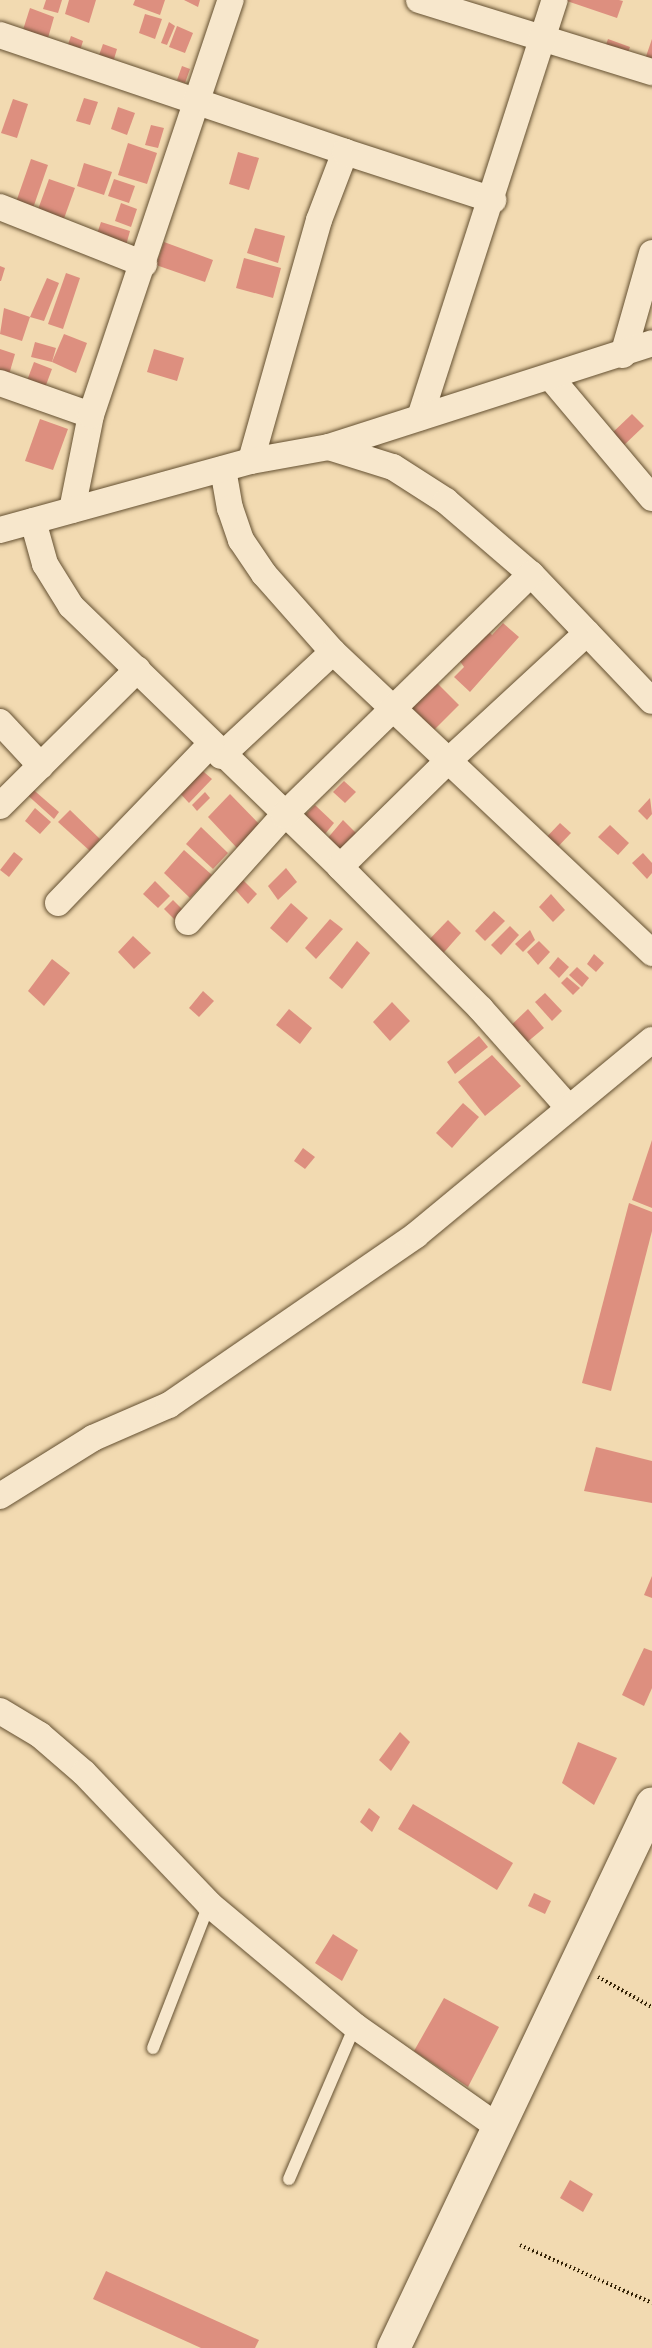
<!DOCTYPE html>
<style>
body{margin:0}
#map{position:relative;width:652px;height:2348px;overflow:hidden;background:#f2dab1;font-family:"EB Garamond",serif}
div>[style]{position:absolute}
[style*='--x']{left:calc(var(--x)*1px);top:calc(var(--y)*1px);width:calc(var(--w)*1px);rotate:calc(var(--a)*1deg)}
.building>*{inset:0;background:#dd8f7f}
.path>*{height:4px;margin-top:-2px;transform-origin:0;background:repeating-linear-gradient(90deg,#342206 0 1.5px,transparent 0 4.5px)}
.roads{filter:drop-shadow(0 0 2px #645031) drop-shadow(0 0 2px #645031)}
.lane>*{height:12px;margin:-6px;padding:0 6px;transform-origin:6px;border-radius:6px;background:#f7e7cc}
.street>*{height:26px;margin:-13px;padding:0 13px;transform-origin:13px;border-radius:13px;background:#f7e7cc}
.secondary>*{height:33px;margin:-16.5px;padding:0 16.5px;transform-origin:16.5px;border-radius:16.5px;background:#f7e7cc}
span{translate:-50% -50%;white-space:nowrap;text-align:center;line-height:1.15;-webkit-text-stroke:6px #f7e7cc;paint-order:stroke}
</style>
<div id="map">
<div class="building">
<i style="clip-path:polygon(46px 0,62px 0,58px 13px,43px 9px)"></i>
<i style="clip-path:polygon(69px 0,96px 0,89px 23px,65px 14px)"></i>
<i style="clip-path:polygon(135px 0,165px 0,160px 15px,133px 5px)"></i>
<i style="clip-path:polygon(184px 0,200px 0,198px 7px)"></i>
<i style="clip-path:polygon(564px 0,619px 0,623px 1px,617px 18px)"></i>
<i style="clip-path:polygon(30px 8px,54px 17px,46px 45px,21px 36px)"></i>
<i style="clip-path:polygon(145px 14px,162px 19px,155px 39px,139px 33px)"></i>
<i style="clip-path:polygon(169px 22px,175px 26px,167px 45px,161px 43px)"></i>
<i style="clip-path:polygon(177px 26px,193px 33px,185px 53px,169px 47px)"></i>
<i style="clip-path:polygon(71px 36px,83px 41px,78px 57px,65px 53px)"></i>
<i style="clip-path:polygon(608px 39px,630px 47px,625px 60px,603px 53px)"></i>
<i style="clip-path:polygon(652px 39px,652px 68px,643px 65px)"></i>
<i style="clip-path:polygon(103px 44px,117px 49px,111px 69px,96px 64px)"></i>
<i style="clip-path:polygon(182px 66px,190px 69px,185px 83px,177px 80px)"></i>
<i style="clip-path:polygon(84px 98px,98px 102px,90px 125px,76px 121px)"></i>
<i style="clip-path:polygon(13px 99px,28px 104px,17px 138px,1px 133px)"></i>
<i style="clip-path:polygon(118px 107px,135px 113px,127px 135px,111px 129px)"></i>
<i style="clip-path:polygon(151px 125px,164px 128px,158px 148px,145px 145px)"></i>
<i style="clip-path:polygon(128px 143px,157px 153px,147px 184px,118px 175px)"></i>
<i style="clip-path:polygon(238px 152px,259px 158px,249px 190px,229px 184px)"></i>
<i style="clip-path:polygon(31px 159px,48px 165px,32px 211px,15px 205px)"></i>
<i style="clip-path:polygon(84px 163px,112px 172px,104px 195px,77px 186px)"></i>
<i style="clip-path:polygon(49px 179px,75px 188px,62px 224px,36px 215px)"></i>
<i style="clip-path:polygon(114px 179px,135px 186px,129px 203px,108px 196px)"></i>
<i style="clip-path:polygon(121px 203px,137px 209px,131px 227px,115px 221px)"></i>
<i style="clip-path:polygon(101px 222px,130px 231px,125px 249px,95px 240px)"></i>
<i style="clip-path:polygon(255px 228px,285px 236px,278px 263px,247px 253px)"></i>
<i style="clip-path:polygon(164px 242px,213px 260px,205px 282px,156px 265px)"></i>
<i style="clip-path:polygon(244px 258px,281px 268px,273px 298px,236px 288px)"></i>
<i style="clip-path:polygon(0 266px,5px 268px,1px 281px,0 281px)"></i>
<i style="clip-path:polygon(66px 273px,80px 278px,63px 329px,48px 324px)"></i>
<i style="clip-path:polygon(47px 278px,59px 283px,44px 321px,30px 317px)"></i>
<i style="clip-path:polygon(4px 308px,30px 317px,22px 341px,0 334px)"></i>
<i style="clip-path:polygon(64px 334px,87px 343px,76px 373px,52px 362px)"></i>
<i style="clip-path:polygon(35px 342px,56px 348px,52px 362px,31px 357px)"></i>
<i style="clip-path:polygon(0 349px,15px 354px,8px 378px,0 376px)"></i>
<i style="clip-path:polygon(154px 349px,184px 358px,177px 381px,147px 372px)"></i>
<i style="clip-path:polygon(34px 362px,52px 369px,43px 393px,25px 386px)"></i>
<i style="clip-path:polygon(632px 414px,644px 426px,622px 447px,610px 435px)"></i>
<i style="clip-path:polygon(40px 419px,68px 429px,53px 470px,25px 461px)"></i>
<i style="clip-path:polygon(503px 623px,519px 637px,470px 692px,454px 677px,464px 667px,457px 657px,484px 627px,492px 635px)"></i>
<i style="clip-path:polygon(435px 681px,459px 705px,434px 730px,410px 706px)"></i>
<i style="clip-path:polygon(197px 766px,212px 779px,189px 803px,176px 789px)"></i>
<i style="clip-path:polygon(344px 781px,356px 792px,345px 803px,333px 792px)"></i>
<i style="clip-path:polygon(29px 786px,59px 812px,54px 819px,24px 792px)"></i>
<i style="clip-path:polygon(205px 792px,210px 798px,197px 811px,192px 805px)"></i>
<i style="clip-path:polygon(230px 794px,260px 825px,237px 848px,208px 817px)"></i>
<i style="clip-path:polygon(650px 798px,652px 814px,647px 820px,638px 811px)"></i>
<i style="clip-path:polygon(315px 805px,334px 823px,325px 834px,305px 815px)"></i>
<i style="clip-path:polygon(35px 808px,51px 822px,40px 834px,25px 821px)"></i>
<i style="clip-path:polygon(70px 810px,100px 839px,90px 851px,58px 822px)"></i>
<i style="clip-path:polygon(343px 820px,364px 841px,341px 864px,321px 846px)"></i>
<i style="clip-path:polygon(560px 823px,571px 833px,550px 855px,540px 844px)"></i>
<i style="clip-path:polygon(610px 825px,629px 843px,618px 855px,598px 837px)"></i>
<i style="clip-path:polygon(201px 827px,228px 853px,213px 869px,186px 844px)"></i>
<i style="clip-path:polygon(184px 850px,212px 875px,190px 898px,164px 873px)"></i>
<i style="clip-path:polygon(14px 852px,23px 859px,9px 877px,0 870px)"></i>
<i style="clip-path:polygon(643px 853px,652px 863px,652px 873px,647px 879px,632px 863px)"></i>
<i style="clip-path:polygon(286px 868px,297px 882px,278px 900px,268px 886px)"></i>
<i style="clip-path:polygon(240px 877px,257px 894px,248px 904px,232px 886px)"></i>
<i style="clip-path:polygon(155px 881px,170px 896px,158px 908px,143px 894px)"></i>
<i style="clip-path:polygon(551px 894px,565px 910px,553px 922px,539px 907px)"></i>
<i style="clip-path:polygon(173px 900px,184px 911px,175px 920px,164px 909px)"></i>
<i style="clip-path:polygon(291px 903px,308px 918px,287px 943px,270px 928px)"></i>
<i style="clip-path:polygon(494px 911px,505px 921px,485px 941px,475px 931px)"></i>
<i style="clip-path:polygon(330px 919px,343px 929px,316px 959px,305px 948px)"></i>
<i style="clip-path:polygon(448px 920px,461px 933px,438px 959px,424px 945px)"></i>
<i style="clip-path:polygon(510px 926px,519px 935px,501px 955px,491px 945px)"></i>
<i style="clip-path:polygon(530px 930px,535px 940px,523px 952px,515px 944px)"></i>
<i style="clip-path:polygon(133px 936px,151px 953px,134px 969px,118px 952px)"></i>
<i style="clip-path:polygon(357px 941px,370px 953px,342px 989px,329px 978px)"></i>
<i style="clip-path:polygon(539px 941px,550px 952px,538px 965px,527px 952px)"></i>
<i style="clip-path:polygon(594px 954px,604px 963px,596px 972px,587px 964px)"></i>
<i style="clip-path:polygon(558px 957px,569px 967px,559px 978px,549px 968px)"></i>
<i style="clip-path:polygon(52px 959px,70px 973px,44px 1006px,28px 991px)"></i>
<i style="clip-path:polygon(577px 967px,589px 978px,582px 987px,569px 975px)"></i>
<i style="clip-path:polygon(567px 977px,580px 988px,573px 995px,561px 983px)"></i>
<i style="clip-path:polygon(203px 991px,214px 1001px,199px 1017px,189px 1008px)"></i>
<i style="clip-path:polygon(545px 993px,562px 1011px,552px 1021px,535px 1002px)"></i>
<i style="clip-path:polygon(392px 1002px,410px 1021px,390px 1041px,373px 1022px)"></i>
<i style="clip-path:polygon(289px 1009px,312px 1028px,300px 1044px,276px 1025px)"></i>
<i style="clip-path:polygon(528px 1009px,544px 1028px,519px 1049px,505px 1031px)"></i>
<i style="clip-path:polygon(479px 1036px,488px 1047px,455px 1074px,447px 1062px)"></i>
<i style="clip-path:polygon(492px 1055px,521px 1086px,485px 1116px,458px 1082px)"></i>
<i style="clip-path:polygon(463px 1103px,479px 1117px,452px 1148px,436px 1133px)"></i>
<i style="clip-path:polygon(652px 1140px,652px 1208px,632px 1200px)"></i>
<i style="clip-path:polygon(303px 1148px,315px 1157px,305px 1169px,294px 1161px)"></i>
<i style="clip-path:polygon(629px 1203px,652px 1212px,652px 1231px,611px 1391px,582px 1383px)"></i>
<i style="clip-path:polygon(596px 1447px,652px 1461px,652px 1503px,584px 1491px)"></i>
<i style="clip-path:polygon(652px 1576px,652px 1598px,644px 1595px)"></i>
<i style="clip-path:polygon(644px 1648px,652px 1651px,652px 1688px,644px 1706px,622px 1695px)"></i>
<i style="clip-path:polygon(400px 1732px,410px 1742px,391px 1771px,379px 1760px)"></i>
<i style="clip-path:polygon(578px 1742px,617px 1758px,594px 1805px,562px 1783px)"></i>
<i style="clip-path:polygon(413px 1804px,513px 1863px,497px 1890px,398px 1829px)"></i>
<i style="clip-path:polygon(369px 1808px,380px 1817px,372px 1832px,360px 1822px)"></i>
<i style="clip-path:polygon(534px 1893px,551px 1901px,545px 1914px,528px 1906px)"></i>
<i style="clip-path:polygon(333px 1934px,358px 1950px,342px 1981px,315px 1963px)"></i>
<i style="clip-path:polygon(444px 1998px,499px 2027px,468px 2087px,414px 2051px)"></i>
<i style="clip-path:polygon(570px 2180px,593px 2194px,583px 2212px,560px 2198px)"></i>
<i style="clip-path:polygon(106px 2271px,259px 2340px,255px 2348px,201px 2348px,93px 2299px)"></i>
</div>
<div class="path">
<i style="--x:598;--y:1977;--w:62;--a:29.1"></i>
<i style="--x:520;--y:2245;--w:144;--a:23.7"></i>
</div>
<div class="roads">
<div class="lane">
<i style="--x:153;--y:2048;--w:155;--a:-68.7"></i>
<i style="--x:289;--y:2179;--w:167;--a:-66.7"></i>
</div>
<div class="street">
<i style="--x:419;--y:0;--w:244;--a:17.2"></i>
<i style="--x:0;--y:35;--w:364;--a:18.7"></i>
<i style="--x:345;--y:152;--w:73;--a:110.9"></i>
<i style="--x:319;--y:220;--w:250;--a:105.8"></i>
<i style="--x:345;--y:152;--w:156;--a:18"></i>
<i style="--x:0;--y:207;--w:155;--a:21.6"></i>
<i style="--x:623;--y:355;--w:106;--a:-74.1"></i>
<i style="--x:551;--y:378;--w:157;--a:49.9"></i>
<i style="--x:0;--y:383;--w:96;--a:19.4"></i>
<i style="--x:420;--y:417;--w:438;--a:-72.1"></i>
<i style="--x:329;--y:447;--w:339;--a:-17.8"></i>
<i style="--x:223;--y:469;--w:40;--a:80"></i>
<i style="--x:230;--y:508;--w:34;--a:71"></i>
<i style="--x:241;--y:540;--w:41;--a:55.9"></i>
<i style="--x:264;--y:574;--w:104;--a:48.5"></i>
<i style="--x:333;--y:652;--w:439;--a:43.3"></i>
<i style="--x:72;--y:510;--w:97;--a:-78.7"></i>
<i style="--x:91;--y:415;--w:438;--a:-71.4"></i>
<i style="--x:33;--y:521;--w:45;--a:74.4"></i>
<i style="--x:45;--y:564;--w:49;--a:58.2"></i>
<i style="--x:71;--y:606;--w:375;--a:44.1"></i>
<i style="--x:340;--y:867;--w:200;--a:45.2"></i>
<i style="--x:481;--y:1009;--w:132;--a:48.4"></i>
<i style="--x:0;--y:530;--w:260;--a:-15.4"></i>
<i style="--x:251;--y:461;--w:79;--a:-10.2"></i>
<i style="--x:329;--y:447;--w:67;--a:17.4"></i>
<i style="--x:393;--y:467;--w:63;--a:32.7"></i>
<i style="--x:446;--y:501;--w:112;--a:40.7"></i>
<i style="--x:531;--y:574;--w:175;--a:46.4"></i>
<i style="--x:0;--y:722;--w:60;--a:47"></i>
<i style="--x:221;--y:756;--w:153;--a:-42.9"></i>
<i style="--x:0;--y:806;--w:194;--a:-44.8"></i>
<i style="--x:340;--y:867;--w:148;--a:-44.5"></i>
<i style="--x:446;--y:763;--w:192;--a:-42.7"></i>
<i style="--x:58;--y:903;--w:221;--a:-46.1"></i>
<i style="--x:188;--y:922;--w:144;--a:-48.1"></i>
<i style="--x:284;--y:815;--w:345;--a:-44.3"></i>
<i style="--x:0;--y:1496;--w:110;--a:-31.9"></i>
<i style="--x:93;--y:1438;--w:83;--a:-23.5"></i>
<i style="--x:169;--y:1405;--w:300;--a:-34.5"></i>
<i style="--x:416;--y:1235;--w:306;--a:-39.6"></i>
<i style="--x:0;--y:1711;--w:47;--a:31"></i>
<i style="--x:40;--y:1735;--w:58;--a:40.8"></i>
<i style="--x:84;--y:1773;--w:181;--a:46.3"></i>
<i style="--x:209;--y:1904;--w:190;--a:39.9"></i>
<i style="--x:355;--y:2026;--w:175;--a:35.2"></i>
</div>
<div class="secondary">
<i style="--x:393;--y:2348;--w:603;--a:-64.58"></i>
</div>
</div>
</div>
